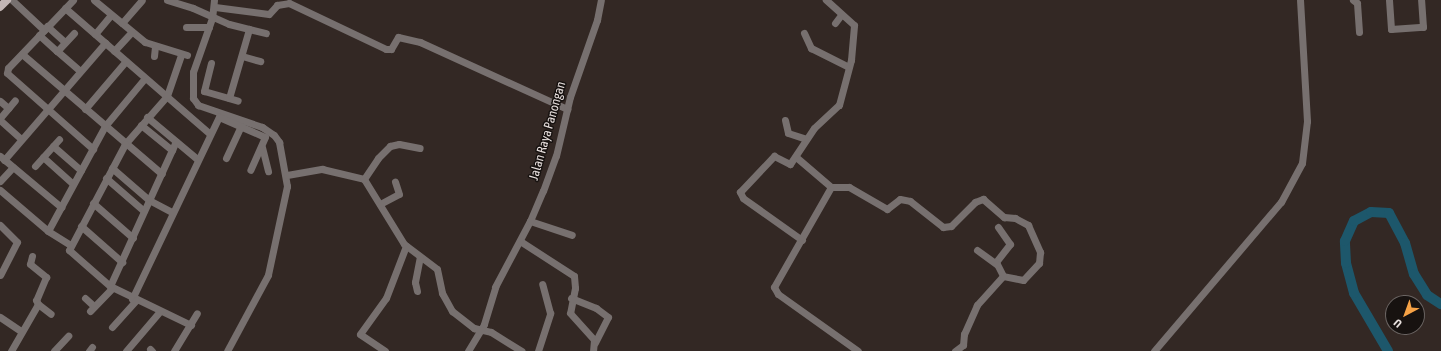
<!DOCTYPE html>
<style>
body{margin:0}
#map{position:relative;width:1441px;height:351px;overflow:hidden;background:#332824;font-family:"Asap Condensed",sans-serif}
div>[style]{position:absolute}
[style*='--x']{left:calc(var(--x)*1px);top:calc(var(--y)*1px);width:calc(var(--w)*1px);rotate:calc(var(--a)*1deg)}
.river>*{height:10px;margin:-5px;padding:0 5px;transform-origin:5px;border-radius:5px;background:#1d576b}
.minor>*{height:7px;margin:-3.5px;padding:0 3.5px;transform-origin:3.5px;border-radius:3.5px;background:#77706f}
.major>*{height:8px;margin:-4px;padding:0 4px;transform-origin:4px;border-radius:4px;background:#c3b6b5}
span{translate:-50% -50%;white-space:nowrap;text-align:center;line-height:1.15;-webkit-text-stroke:3px #171210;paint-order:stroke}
.street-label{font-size:13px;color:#e7dfdd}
.north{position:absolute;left:1385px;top:295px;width:40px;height:40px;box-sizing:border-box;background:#171210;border:1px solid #6a6462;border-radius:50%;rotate:221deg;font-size:11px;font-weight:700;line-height:16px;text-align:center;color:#e7dfdd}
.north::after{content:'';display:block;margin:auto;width:14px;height:18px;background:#f6a246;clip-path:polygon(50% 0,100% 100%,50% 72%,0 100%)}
</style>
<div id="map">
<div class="river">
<i style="--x:1388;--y:351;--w:67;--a:-120.4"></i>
<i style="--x:1354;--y:293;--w:31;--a:-105"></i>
<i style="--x:1346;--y:263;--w:22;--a:-93"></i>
<i style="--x:1345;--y:241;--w:22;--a:-66"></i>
<i style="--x:1354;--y:221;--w:19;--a:-28"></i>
<i style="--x:1371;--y:212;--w:18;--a:3"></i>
<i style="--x:1389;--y:213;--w:34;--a:62"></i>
<i style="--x:1405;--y:243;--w:32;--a:74"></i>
<i style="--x:1414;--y:274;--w:25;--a:58"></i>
<i style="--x:1427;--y:295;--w:17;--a:33"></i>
</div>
<div class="minor">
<i style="--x:12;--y:0;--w:44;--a:43.2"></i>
<i style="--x:73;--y:0;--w:94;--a:133.7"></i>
<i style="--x:8;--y:68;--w:5;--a:101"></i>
<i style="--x:7;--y:73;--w:115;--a:41.5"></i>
<i style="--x:94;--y:0;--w:66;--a:39.5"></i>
<i style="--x:145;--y:42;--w:44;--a:17.2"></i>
<i style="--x:167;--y:0;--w:27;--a:17"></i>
<i style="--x:193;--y:8;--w:39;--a:24"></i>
<i style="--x:229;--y:24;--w:38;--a:14"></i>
<i style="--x:214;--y:0;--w:18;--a:96"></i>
<i style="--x:212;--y:18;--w:57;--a:109.4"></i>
<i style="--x:193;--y:72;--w:26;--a:90"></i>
<i style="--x:193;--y:98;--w:9;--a:54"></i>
<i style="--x:198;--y:105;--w:68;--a:19"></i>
<i style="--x:262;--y:127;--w:14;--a:34"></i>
<i style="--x:274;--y:135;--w:9;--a:54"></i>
<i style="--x:279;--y:142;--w:45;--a:79.7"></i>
<i style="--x:287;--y:186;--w:91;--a:102.1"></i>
<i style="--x:268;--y:275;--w:86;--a:118.3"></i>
<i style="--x:1353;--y:0;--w:5;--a:37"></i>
<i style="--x:1357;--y:3;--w:29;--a:86"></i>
<i style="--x:1389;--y:0;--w:29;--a:86"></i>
<i style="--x:1391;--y:29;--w:32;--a:-4"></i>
<i style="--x:1423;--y:27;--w:27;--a:-94"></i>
<i style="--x:215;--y:7;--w:54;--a:7.4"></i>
<i style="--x:269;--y:14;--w:12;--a:-48"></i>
<i style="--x:277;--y:5;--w:12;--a:-9"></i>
<i style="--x:289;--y:3;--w:107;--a:25.4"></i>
<i style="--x:386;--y:49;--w:5;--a:0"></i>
<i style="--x:391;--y:49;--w:14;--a:-60"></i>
<i style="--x:398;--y:37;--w:23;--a:13"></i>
<i style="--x:420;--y:42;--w:162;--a:24.5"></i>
<i style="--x:65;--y:8;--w:192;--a:41"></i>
<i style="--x:122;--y:23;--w:30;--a:-49"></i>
<i style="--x:835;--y:23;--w:10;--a:-53"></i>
<i style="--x:47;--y:26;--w:24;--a:42"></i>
<i style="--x:186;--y:27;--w:23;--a:0"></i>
<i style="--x:74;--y:33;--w:25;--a:133"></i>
<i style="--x:57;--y:51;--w:30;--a:41"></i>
<i style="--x:804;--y:33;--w:17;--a:65"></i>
<i style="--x:811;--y:48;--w:42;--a:26.6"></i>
<i style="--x:95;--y:34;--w:25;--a:-50"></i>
<i style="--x:39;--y:35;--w:24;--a:42"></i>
<i style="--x:114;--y:51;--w:26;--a:-47"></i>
<i style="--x:22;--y:54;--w:184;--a:40.6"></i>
<i style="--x:181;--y:55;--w:43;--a:108.9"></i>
<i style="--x:167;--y:96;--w:64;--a:131.2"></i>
<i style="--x:125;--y:144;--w:120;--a:117.8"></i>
<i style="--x:69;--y:250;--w:55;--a:41.3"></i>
<i style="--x:110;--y:286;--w:90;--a:25.7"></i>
<i style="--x:154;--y:56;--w:10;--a:-84"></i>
<i style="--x:242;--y:56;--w:19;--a:16"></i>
<i style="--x:211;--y:63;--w:29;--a:104"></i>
<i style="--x:204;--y:91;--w:35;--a:16"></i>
<i style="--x:229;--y:98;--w:72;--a:-73.8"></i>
<i style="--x:0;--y:101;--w:11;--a:41"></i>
<i style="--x:85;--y:109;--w:63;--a:-49.5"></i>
<i style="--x:147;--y:117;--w:65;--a:40"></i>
<i style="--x:0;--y:118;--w:23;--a:-50"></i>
<i style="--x:0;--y:120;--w:28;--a:42"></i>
<i style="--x:785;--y:120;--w:13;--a:77"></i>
<i style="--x:788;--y:133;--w:19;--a:18"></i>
<i style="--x:141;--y:125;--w:40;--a:39"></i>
<i style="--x:53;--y:146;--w:37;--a:41"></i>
<i style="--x:262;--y:147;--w:25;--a:76"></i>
<i style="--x:0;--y:156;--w:80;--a:39.9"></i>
<i style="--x:43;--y:157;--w:40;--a:42"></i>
<i style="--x:796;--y:157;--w:46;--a:40.6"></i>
<i style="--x:831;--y:187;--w:18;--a:0"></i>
<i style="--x:849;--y:187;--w:44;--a:30.1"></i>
<i style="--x:887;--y:209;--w:16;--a:-38"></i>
<i style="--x:900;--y:199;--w:10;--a:11"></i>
<i style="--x:910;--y:201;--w:42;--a:38.2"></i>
<i style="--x:943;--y:227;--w:8;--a:-7"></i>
<i style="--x:951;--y:226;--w:34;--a:-45"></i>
<i style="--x:975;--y:202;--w:9;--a:-21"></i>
<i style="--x:983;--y:199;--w:28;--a:41"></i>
<i style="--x:1004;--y:217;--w:11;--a:5"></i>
<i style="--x:1015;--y:218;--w:15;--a:28"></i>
<i style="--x:1028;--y:225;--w:30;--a:66"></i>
<i style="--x:1040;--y:252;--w:11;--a:95"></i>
<i style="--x:1039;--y:263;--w:23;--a:133"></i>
<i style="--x:1023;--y:280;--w:20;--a:-169"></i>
<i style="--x:1003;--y:276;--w:39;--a:132"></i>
<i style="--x:977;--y:305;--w:32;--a:114"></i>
<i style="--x:964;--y:334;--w:11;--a:95"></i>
<i style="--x:963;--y:345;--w:10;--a:143"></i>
<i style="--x:226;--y:158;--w:35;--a:-65"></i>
<i style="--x:4;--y:160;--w:155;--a:-49.2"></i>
<i style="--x:35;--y:166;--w:36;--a:-48"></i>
<i style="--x:112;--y:168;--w:49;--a:40.9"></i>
<i style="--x:149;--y:200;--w:26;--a:28"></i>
<i style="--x:287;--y:175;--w:36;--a:-10"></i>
<i style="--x:322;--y:169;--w:43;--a:13.4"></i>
<i style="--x:364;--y:179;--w:76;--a:58.4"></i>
<i style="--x:404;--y:244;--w:41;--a:37.1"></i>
<i style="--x:437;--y:269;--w:25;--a:78"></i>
<i style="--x:442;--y:293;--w:21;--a:61"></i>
<i style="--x:452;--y:311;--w:28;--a:38"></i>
<i style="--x:474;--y:328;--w:17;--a:13"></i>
<i style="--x:491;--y:332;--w:36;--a:32"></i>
<i style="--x:106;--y:178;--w:50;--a:41"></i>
<i style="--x:364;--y:179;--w:25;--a:-56"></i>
<i style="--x:378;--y:158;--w:17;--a:-45"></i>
<i style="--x:390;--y:146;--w:9;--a:-13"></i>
<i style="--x:399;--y:144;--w:21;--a:11"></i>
<i style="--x:0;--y:181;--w:19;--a:-47"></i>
<i style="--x:831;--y:187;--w:115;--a:119.7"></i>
<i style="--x:774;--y:287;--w:8;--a:60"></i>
<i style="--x:778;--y:294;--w:98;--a:35.5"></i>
<i style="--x:0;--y:190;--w:63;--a:40.5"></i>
<i style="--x:48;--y:231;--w:119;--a:-61.5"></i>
<i style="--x:105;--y:126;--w:62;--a:-50.2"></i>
<i style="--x:93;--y:203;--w:53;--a:41.2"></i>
<i style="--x:380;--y:204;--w:21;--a:-28"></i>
<i style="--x:399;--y:194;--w:13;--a:-108"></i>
<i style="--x:530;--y:221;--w:44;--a:18.4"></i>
<i style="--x:0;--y:225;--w:24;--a:45"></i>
<i style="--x:17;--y:242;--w:37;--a:117"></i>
<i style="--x:81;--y:226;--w:55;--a:41.3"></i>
<i style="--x:998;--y:227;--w:21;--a:55"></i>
<i style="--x:1010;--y:244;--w:23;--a:128"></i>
<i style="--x:996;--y:262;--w:16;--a:63"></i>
<i style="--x:48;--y:231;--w:26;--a:32"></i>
<i style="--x:802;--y:240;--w:72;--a:-144.6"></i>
<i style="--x:743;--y:198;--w:7;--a:-117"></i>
<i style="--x:740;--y:192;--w:50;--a:-46.6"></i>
<i style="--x:774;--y:156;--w:18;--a:27"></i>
<i style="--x:790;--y:164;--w:43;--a:-56.3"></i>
<i style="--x:814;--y:128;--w:34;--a:-43"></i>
<i style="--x:839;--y:105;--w:47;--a:-75.1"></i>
<i style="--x:851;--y:60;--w:35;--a:-85"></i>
<i style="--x:854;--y:25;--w:38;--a:-138"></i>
<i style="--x:520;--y:241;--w:64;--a:32.9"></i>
<i style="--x:574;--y:276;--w:12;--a:85"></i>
<i style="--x:575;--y:288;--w:25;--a:101"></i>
<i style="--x:570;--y:313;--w:36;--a:48"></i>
<i style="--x:594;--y:340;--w:11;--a:95"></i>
<i style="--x:977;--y:250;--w:24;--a:36"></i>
<i style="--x:32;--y:256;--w:8;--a:104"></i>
<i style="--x:30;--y:264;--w:21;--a:39"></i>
<i style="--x:46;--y:277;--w:25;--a:113"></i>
<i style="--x:36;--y:300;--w:4;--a:63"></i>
<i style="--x:110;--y:286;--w:159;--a:-65.5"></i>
<i style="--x:417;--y:291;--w:9;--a:-103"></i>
<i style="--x:415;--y:282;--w:25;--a:-79"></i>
<i style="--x:85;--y:298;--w:12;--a:42"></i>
<i style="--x:571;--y:298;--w:27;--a:22"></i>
<i style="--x:596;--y:308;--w:15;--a:37"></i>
<i style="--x:608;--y:317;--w:29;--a:117"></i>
<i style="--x:132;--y:299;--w:202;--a:-64.5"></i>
<i style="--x:219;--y:117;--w:50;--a:23.5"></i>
<i style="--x:265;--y:137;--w:36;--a:114"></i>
<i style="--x:90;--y:311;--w:32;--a:-46"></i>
<i style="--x:0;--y:317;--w:25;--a:34"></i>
<i style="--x:112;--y:327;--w:36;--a:-48"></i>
<i style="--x:150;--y:349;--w:3;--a:45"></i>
<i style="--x:11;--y:351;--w:54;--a:-60.1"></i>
<i style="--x:38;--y:304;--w:16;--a:38"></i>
<i style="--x:54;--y:351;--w:21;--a:-47"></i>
<i style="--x:89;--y:351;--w:5;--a:-53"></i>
<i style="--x:126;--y:351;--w:52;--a:-49.6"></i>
<i style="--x:174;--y:351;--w:44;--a:-58.8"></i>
<i style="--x:385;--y:351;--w:30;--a:-146"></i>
<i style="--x:360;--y:334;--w:44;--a:-54.2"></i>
<i style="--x:386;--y:298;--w:56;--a:-69"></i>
<i style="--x:468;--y:351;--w:31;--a:-59"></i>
<i style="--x:484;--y:324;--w:39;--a:-73"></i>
<i style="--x:495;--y:287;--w:75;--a:-62.1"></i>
<i style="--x:530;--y:221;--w:33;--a:-67"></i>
<i style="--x:543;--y:191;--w:37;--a:-70"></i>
<i style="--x:556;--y:156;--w:61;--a:-76.7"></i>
<i style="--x:570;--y:97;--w:82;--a:-70.7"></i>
<i style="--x:597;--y:20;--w:20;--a:-79"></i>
<i style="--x:538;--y:351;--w:40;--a:-72"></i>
<i style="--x:550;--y:313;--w:30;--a:-105"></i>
<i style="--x:1154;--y:351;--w:196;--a:-49.6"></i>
<i style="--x:1281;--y:202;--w:44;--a:-61.7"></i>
<i style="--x:1302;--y:163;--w:42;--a:-83.2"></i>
<i style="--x:1307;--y:121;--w:121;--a:-93.3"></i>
</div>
<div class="major">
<i style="--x:0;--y:7;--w:10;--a:-45"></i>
</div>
<div class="street-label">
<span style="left:548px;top:131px;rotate:-74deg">Jalan Raya Panongan</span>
</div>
<div class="north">U</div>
</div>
